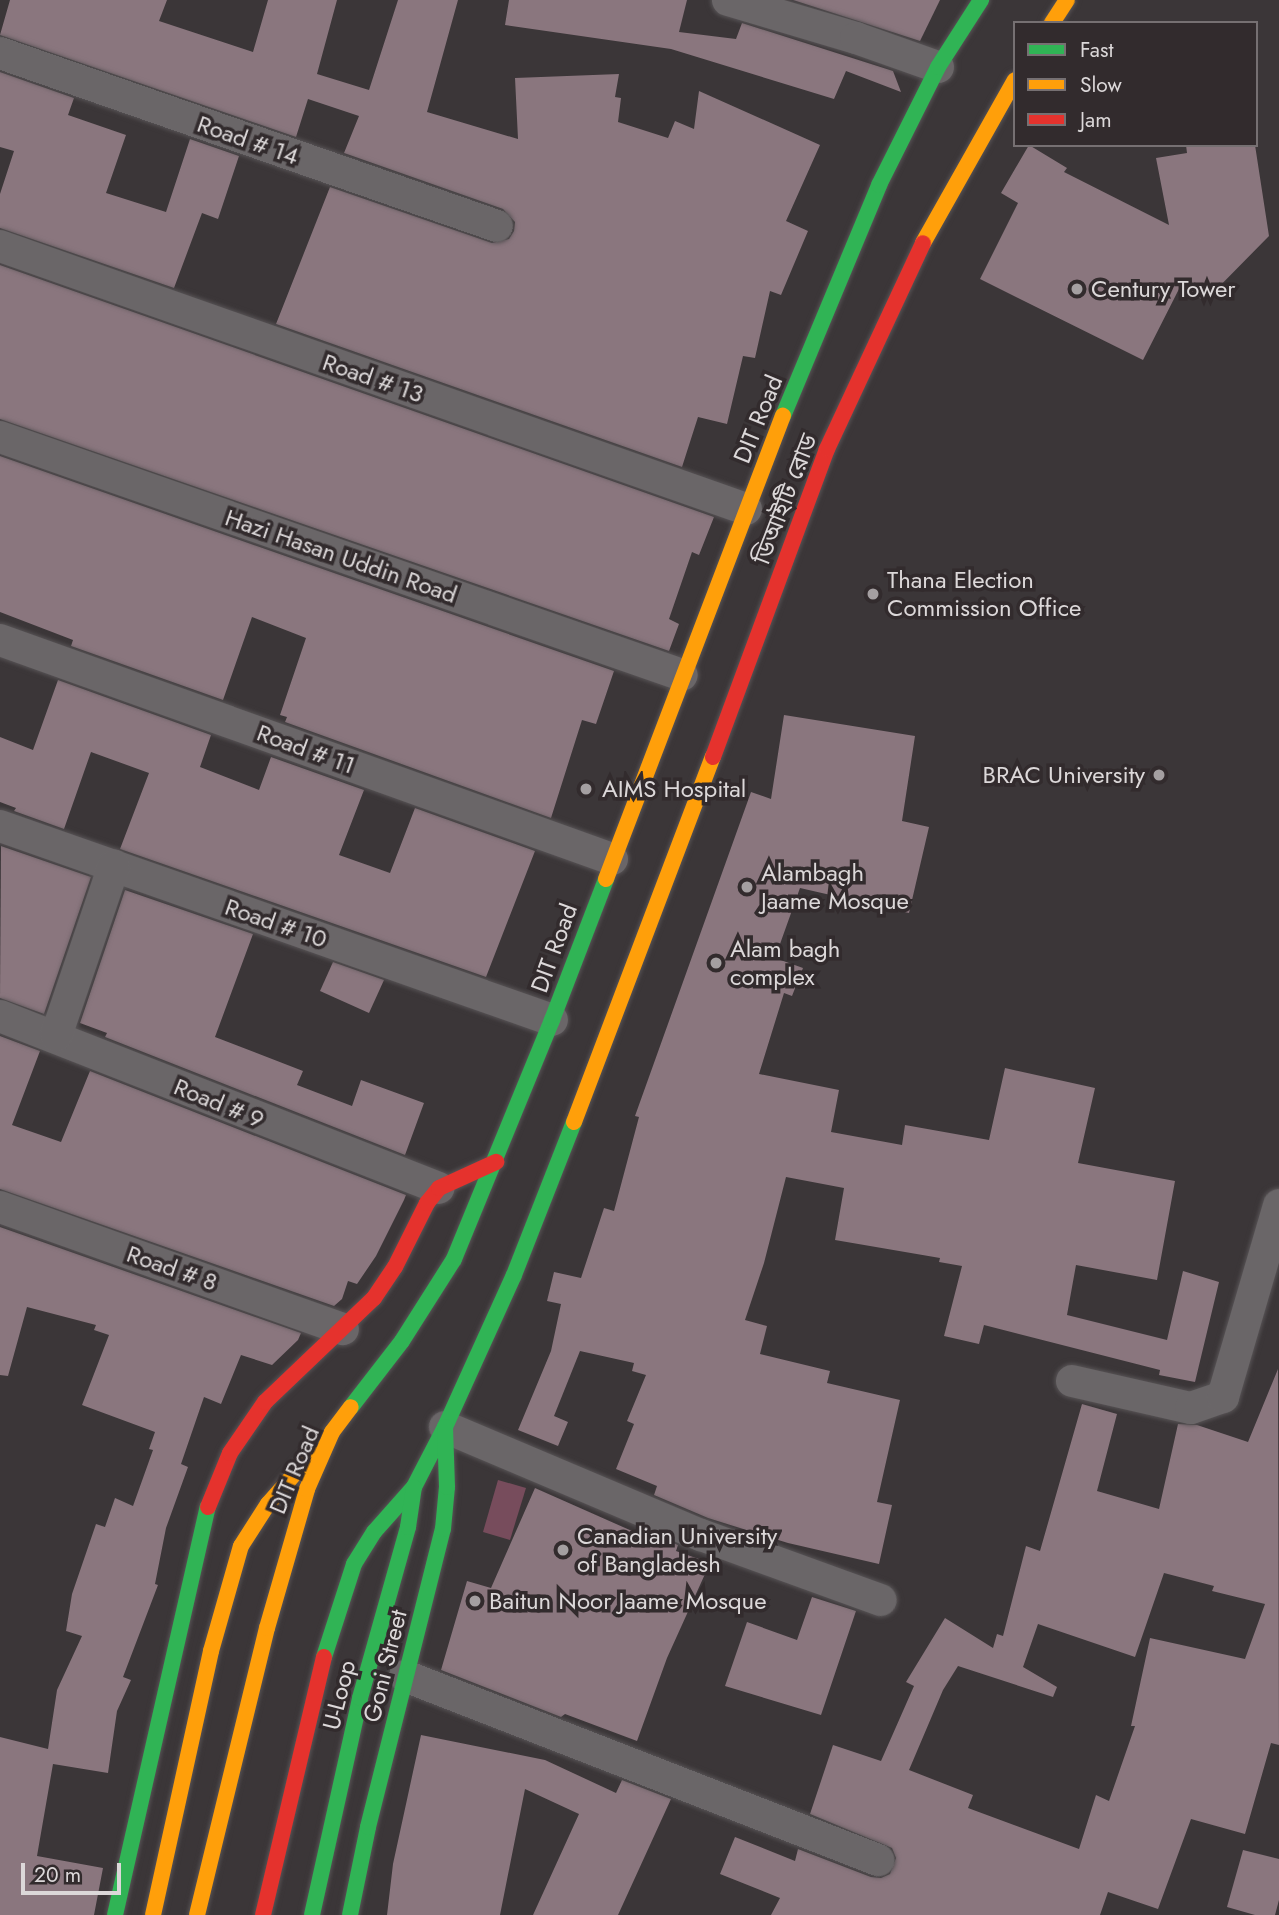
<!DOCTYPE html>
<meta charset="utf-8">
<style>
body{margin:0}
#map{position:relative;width:1279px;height:1915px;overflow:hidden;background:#3b3638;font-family:Jost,"Noto Sans Bengali",sans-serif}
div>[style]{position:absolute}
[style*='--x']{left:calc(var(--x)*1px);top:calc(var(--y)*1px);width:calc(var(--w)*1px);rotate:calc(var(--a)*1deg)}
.green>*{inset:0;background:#774c5c}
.building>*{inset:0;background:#8a767e}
.roads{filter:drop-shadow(0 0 2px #575355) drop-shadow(0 0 2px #575355)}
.street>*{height:32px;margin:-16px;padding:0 16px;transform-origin:16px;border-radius:16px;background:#6a6668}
.fast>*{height:16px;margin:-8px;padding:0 8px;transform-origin:8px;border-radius:8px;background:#30b455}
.slow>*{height:16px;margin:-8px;padding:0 8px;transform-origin:8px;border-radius:8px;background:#ff9f0a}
.jam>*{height:16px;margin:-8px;padding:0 8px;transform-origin:8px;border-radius:8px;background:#e5322d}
.dots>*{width:19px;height:19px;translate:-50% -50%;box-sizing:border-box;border:4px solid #322b2d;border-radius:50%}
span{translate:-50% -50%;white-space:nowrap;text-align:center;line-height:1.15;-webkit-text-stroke:7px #322b2d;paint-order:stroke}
.street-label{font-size:24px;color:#dcd8d9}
.poi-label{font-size:24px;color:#dcd8d9}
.left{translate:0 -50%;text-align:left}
.right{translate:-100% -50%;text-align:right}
.legend{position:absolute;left:1013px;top:21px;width:245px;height:126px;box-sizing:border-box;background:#322b2d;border:2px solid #767072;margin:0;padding:9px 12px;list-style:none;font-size:21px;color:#dcd8d9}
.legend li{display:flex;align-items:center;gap:14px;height:35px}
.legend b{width:35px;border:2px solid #767072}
.scale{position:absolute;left:21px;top:1863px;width:100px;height:32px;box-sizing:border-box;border:4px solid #dcd8d9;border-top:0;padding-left:9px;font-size:21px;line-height:24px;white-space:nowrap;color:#dcd8d9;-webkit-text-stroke:5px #322b2d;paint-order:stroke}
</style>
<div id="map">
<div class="green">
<i style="clip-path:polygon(498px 1480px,526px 1488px,510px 1540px,483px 1532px)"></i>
</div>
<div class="building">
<i style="clip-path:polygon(10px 0,167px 0,159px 21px,253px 52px,268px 0,337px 0,317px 74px,369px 90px,398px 0,458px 0,427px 112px,518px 139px,515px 78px,619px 74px,615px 97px,621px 98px,618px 122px,668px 138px,675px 121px,694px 129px,699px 91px,820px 145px,786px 221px,808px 231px,781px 295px,770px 291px,755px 358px,743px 356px,727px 424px,698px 417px,682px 467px,276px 324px,330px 187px,492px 243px,509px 239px,514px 231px,515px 222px,503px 209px,344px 153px,359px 116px,308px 99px,296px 137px,0 35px)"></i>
<i style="clip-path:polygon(509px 0,687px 0,679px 32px,736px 39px,742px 23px,893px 71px,901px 92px,846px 71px,834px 99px,671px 49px,505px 25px)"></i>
<i style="clip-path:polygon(793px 0,940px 0,920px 41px)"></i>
<i style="clip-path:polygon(0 72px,74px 98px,68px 115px,126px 135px,106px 193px,166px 212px,190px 139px,239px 156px,218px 219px,202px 213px,174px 288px,0 228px,0 194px,14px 151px,0 147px)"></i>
<i style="clip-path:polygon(1029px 145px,1067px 168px,1064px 172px,1169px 225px,1156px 158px,1187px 153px,1186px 145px,1255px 145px,1269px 236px,1205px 301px,1180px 287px,1143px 360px,980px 279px,1018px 203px,1001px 193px)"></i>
<i style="clip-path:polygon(0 265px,714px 517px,699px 555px,692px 552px,669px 619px,679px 624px,669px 651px,0 419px)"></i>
<i style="clip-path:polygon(0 456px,614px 671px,596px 724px,582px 720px,551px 818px,285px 722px,287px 717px,280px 715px,306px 638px,252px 617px,223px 700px,71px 646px,73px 640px,0 612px)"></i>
<i style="clip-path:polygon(58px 680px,211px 735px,200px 767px,259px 790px,271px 757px,364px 790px,339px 855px,390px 873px,415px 808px,535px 851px,486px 977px,120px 849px,149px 773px,91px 752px,64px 829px,14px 811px,16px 808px,0 802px,0 737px,33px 750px)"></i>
<i style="clip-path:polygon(784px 715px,915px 736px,902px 821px,929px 827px,909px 913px,800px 888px,775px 958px,803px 968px,792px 996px,784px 993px,759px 1074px,839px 1090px,831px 1132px,902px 1145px,905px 1125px,989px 1140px,1005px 1068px,1095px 1088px,1078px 1163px,1175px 1181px,1157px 1280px,1076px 1265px,1067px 1315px,1167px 1340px,1183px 1271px,1219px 1282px,1195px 1382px,1159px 1375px,1160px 1370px,984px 1325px,979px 1344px,944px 1336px,962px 1266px,939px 1262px,940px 1258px,835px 1240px,844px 1188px,786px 1177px,764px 1263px,745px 1320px,767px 1326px,760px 1354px,830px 1371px,827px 1383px,900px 1400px,877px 1502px,892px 1505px,879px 1564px,788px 1543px,708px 1518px,654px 1495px,657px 1486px,616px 1469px,634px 1424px,627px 1421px,646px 1375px,632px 1371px,634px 1363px,580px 1351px,554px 1416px,568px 1422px,558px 1446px,518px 1430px,551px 1351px,561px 1304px,547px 1301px,554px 1272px,581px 1278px,604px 1208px,614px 1211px,639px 1117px,635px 1116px,751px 792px,771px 799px)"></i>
<i style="clip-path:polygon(1px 846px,91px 877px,44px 1014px,0 998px)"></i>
<i style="clip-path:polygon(125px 890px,253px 934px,215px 1037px,303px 1071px,297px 1085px,352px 1106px,361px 1080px,424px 1103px,405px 1155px,105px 1037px,107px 1033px,80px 1023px)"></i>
<i style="clip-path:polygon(333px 962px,384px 980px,369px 1013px,320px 991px)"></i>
<i style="clip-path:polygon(0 1036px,40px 1051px,12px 1125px,61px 1142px,90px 1071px,406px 1195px,404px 1200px,376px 1256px,357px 1284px,348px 1281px,342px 1299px,334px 1306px,0 1189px)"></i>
<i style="clip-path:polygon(0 1227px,301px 1333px,298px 1340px,272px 1365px,241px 1355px,221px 1404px,204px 1397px,181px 1464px,188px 1467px,166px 1528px,155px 1584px,158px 1585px,123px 1677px,131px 1680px,117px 1711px,108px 1773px,53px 1764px,37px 1856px,103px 1868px,94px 1915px,0 1915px,0 1737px,48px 1749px,57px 1690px,82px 1636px,66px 1631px,72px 1594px,96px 1524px,105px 1527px,115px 1498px,133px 1506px,153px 1450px,149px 1449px,155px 1432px,82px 1405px,109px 1335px,94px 1330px,96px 1325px,27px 1307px,8px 1376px,0 1375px)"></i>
<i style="clip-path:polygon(evenodd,1278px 1369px,1279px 1745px,1271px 1743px,1245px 1834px,1191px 1819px,1158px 1909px,1108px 1892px,1100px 1915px,771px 1915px,780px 1898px,720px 1874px,735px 1837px,795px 1861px,798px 1849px,871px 1877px,881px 1878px,890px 1874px,896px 1858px,892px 1848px,810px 1814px,833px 1745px,881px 1761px,914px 1686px,906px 1682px,945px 1618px,993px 1648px,997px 1634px,1003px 1636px,1026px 1546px,1040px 1551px,1082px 1404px,1117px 1414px,1097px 1491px,1159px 1509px,1178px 1424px,1197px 1425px,1248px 1442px,1278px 1369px,1164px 1573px,1214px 1586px,1212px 1591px,1265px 1604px,1245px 1659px,1150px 1638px,1131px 1726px,1135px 1726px,1109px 1801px,1096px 1795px,1079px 1849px,968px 1808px,973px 1795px,909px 1770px,943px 1690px,958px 1666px,1053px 1697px,1057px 1687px,1023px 1667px,1038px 1624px,1135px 1657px,1164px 1573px)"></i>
<i style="clip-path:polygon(535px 1488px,641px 1535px,643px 1530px,678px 1545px,676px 1551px,710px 1563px,667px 1658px,637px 1741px,565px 1714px,561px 1717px,441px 1670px,467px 1581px,491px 1588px)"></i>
<i style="clip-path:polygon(812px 1597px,856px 1611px,821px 1715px,725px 1686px,747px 1622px,797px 1640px)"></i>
<i style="clip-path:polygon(421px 1735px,545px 1760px,616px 1793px,622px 1780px,671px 1799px,618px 1915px,533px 1915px,579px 1814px,525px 1789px,500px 1915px,387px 1915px,393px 1864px)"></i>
<i style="clip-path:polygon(1243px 1850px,1279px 1859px,1279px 1900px,1275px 1915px,1255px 1915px,1227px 1907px)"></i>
</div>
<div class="roads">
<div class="street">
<i style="--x:728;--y:0;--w:134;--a:16.5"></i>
<i style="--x:856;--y:38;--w:87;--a:19.5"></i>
<i style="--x:0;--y:53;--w:526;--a:19.19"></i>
<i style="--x:0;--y:246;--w:791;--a:19.42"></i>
<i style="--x:0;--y:437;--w:722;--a:19.24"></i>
<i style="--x:0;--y:640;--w:650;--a:19.69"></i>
<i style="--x:0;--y:826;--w:585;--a:19.36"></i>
<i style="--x:0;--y:1016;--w:471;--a:21.4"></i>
<i style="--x:56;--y:1036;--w:180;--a:-71.2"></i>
<i style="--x:0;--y:1207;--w:364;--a:19.6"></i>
<i style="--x:1072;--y:1381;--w:122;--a:12.8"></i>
<i style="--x:1191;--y:1408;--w:34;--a:-19"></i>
<i style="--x:1223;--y:1397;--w:200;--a:-73.7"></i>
<i style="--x:445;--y:1427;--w:278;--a:22.9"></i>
<i style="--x:701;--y:1535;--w:191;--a:19.9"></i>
<i style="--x:405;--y:1676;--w:508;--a:21.26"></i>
</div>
<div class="fast">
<i style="--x:783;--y:416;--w:250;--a:-67.4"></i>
<i style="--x:879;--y:185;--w:132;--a:-63.4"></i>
<i style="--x:938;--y:67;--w:80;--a:-57.3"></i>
<i style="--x:351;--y:1407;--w:83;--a:-52.3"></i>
<i style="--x:402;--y:1341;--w:97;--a:-57.6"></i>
<i style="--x:454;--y:1259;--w:258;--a:-67.7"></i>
<i style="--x:552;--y:1020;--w:151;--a:-69"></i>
<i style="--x:324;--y:1657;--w:98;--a:-72.1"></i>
<i style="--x:354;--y:1564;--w:38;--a:-58"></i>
<i style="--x:374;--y:1532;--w:60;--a:-48.4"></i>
<i style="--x:414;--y:1487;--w:68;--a:-62.7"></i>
<i style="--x:445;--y:1427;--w:167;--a:-65.6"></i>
<i style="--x:514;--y:1275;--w:164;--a:-68.6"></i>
<i style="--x:115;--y:1915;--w:418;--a:-77.2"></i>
<i style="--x:312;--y:1915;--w:222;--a:-77.5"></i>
<i style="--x:360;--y:1698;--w:178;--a:-74.3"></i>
<i style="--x:408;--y:1527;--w:40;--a:-81.5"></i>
<i style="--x:350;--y:1915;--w:90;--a:-78.4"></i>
<i style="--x:368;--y:1827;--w:307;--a:-75.9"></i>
<i style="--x:443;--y:1529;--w:42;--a:-84.6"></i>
<i style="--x:447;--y:1487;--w:60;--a:-91.9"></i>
</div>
<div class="slow">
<i style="--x:1052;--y:23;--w:27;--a:-57"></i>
<i style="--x:923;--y:243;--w:187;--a:-60.6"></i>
<i style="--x:606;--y:879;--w:496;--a:-69.1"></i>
<i style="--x:574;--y:1122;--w:391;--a:-69.2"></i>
<i style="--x:153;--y:1915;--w:270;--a:-77.6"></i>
<i style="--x:211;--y:1651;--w:109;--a:-74.1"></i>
<i style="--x:241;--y:1546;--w:50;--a:-57.3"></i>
<i style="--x:268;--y:1504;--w:67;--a:-48.7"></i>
<i style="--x:197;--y:1915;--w:295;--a:-76.3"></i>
<i style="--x:267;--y:1628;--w:145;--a:-73.9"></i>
<i style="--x:307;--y:1489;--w:62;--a:-66.3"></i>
<i style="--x:332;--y:1432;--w:31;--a:-53"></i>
</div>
<div class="jam">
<i style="--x:713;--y:757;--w:328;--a:-69.7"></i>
<i style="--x:827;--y:449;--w:227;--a:-65"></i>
<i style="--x:208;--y:1507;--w:58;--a:-67.8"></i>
<i style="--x:230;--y:1453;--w:62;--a:-55.5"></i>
<i style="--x:265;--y:1402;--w:151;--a:-43.7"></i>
<i style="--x:374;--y:1298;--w:37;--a:-56"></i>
<i style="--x:395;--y:1267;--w:72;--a:-63.4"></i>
<i style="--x:427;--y:1203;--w:19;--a:-51"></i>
<i style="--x:439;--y:1188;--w:63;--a:-24.5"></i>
<i style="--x:263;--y:1915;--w:265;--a:-76.7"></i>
</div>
</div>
<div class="dots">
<i style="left:1077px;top:289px;background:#a49fa1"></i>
<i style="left:873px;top:594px;background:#a49fa1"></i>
<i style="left:1159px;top:775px;background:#a49fa1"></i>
<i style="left:586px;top:789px;background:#a49fa1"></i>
<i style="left:747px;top:887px;background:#a49fa1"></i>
<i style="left:716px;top:963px;background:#a49fa1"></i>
<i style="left:563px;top:1550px;background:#a49fa1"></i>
<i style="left:475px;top:1601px;background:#a49fa1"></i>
</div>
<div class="street-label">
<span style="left:248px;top:140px;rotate:19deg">Road # 14</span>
<span style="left:373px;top:378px;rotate:19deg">Road # 13</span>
<span style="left:758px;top:419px;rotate:-68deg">DIT Road</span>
<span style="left:785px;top:499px;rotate:-69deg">ডিআইটি রোড</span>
<span style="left:341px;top:556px;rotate:19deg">Hazi Hasan Uddin Road</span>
<span style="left:306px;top:749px;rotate:20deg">Road # 11</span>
<span style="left:276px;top:923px;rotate:19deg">Road # 10</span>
<span style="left:554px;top:948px;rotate:-70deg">DIT Road</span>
<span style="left:219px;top:1103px;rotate:22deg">Road # 9</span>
<span style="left:172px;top:1268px;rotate:19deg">Road # 8</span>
<span style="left:294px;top:1470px;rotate:-67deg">DIT Road</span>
<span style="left:385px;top:1666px;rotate:-76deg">Goni Street</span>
<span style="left:339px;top:1695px;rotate:-76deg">U-Loop</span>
</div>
<div class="poi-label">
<span class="left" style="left:1091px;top:289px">Century Tower</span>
<span class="left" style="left:887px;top:594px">Thana Election<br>Commission Office</span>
<span class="right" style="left:1145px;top:775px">BRAC University</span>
<span class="left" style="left:602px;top:789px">AIMS Hospital</span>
<span class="left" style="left:761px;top:887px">Alambagh<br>Jaame Mosque</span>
<span class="left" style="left:730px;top:963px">Alam bagh<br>complex</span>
<span class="left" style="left:577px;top:1550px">Canadian University<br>of Bangladesh</span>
<span class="left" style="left:489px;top:1601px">Baitun Noor Jaame Mosque</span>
</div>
<ul class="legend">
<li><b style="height:9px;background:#30b455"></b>Fast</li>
<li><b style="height:9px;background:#ff9f0a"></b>Slow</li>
<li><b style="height:9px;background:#e5322d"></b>Jam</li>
</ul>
<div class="scale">20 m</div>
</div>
